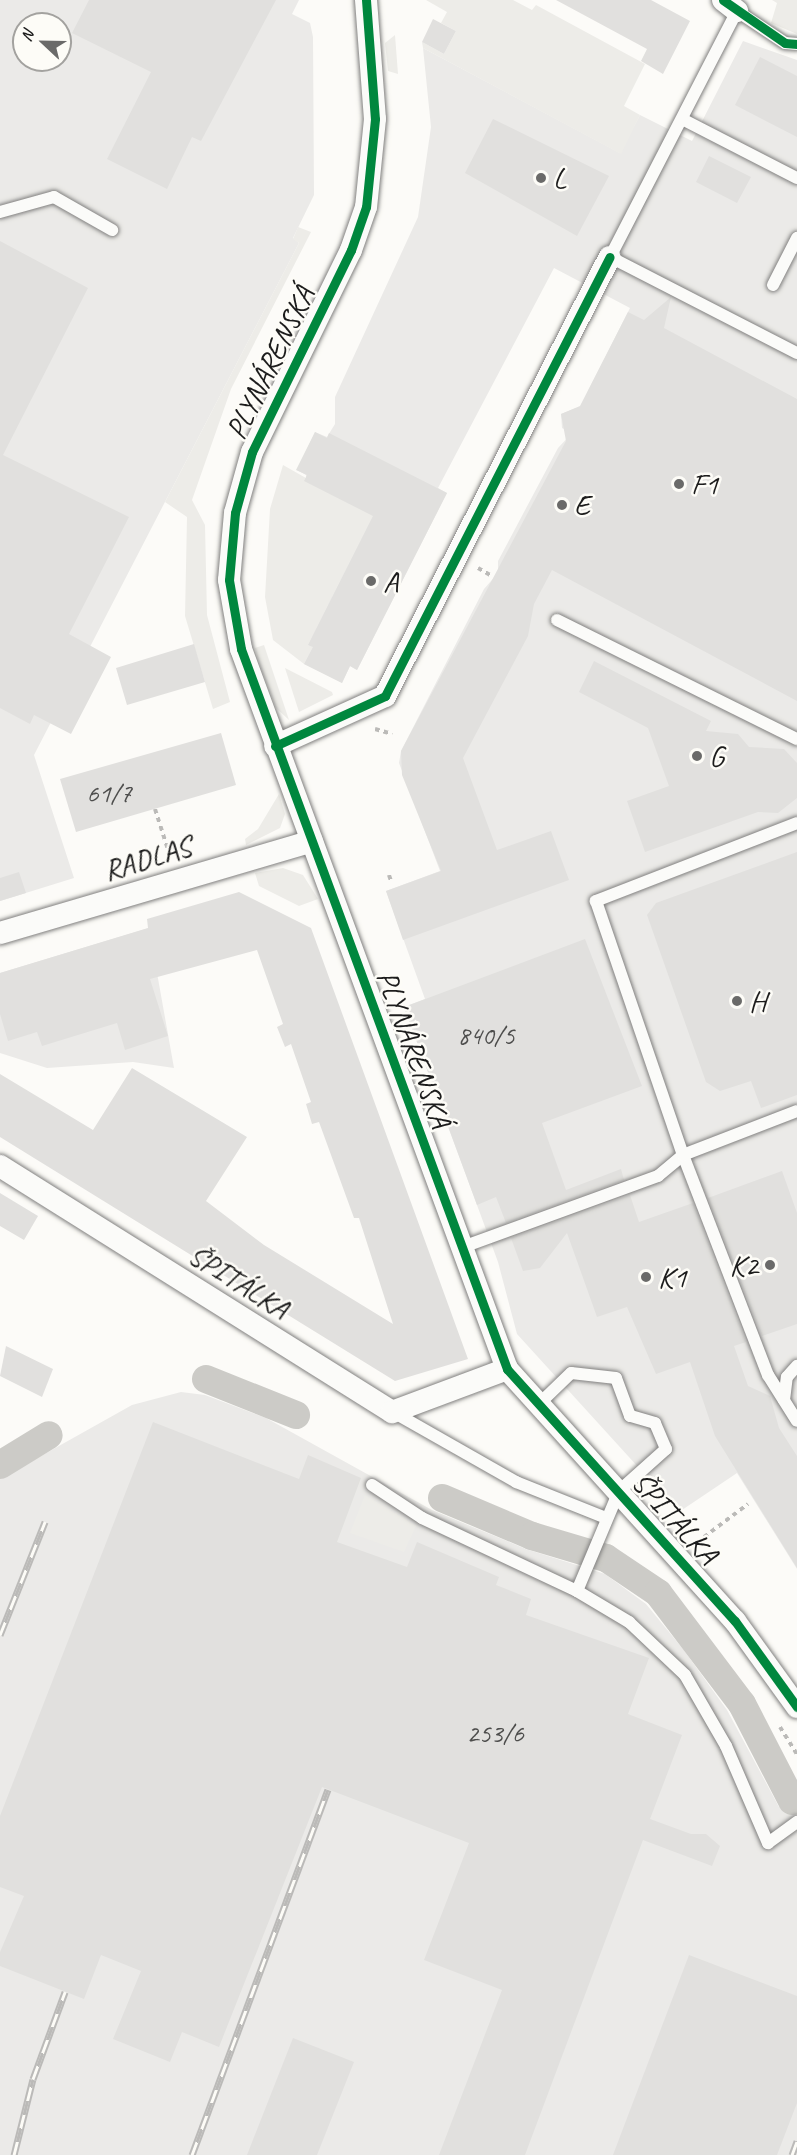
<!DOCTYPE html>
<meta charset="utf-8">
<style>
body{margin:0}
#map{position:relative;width:797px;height:2155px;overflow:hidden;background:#fcfbf8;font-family:Caveat,sans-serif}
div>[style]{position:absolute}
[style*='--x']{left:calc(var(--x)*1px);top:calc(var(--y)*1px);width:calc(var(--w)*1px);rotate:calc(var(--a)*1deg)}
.built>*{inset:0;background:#ebeae8}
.green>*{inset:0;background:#edece8}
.canal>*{height:28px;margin:-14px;padding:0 14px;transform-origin:14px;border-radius:14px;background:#cccbc7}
.building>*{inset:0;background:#e1e0de}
.path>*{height:4px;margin-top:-2px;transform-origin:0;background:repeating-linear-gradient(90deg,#bbbab8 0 4.5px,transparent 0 9px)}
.roads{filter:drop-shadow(0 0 2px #81807f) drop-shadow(0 0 2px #81807f)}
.lane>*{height:12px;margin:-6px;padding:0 6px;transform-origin:6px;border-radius:6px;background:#fbfbf9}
.street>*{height:22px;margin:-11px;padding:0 11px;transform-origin:11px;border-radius:11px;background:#fbfbf9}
.rail>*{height:7px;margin-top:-3.5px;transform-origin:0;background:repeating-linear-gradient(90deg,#fdfcf7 0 14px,#bbbab8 0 28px);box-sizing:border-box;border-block:2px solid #bbbab8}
.cycleway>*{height:9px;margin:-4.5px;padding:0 4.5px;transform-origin:4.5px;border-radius:4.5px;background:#00873e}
.dots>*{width:16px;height:16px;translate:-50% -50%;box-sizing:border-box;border:3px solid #fdfcf7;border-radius:50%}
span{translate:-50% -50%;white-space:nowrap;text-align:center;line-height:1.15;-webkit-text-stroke:5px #fdfcf7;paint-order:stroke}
.number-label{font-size:27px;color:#4d4d4c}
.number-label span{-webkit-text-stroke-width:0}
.poi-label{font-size:30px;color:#1c1c1c}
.left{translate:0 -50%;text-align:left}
.right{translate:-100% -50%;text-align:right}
.street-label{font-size:30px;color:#1c1c1c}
.north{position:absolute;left:12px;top:12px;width:60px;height:60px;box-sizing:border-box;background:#fdfcf7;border:2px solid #a3a29f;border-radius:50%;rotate:292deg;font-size:16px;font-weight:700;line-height:24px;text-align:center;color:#1c1c1c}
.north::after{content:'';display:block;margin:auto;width:21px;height:27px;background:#6a6a69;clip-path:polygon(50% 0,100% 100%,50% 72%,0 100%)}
</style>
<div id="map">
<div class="built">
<i style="clip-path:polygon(evenodd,0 0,299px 0,292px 14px,310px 23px,313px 37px,314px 195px,293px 238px,299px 243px,34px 755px,74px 878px,0 901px,0 0,24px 24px,60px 24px,60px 60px,24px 60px,24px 24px)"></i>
<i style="clip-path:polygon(743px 41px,797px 60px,797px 1569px,737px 1473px,679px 1512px,517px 1334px,498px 1262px,404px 1007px,425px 999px,386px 891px,440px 871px,399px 763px,401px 751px,484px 589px,498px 573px,498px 561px,558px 448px,572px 433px,562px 428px,561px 414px,576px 408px,582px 413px,588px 391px,630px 308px,554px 268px,438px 488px,447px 493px,357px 670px,350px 666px,342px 683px,304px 664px,312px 648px,308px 645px,306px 475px,297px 470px,315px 432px,327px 437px,335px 424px,335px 397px,418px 217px,431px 127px,423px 48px,620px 153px,640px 115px,692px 141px)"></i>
<i style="clip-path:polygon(149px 928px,174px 1068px,133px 1062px,47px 1068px,0 1053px,0 973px)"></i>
<i style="clip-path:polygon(181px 1392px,205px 1395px,266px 1418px,432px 1510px,526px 1549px,605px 1574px,646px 1604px,683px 1649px,727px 1710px,779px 1807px,797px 1799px,797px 2155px,0 2155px,0 1479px,132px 1405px)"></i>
</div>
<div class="green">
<i style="clip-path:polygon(426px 0,513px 0,532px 10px,536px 5px,645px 64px,624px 106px,640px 115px,621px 154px,423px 48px,422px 42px,444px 54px,456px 31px,441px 23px,447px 12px)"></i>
<i style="clip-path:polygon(772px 0,797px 0,797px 34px,771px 23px,777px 3px)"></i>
<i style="clip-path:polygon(395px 35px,398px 74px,388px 71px,385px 43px)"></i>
<i style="clip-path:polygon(298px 227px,311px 232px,231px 389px,192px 500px,205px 525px,207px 615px,230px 702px,213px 709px,185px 616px,187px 517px,165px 502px,299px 243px,293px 239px)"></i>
<i style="clip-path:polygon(283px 465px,373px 516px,308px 645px,313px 647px,304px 664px,273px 640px,265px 597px,270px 509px)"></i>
<i style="clip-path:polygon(264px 645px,289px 720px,276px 708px,259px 663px,255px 648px)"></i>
<i style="clip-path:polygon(285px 668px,332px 692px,333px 695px,299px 712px)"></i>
<i style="clip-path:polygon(279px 794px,285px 814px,280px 828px,246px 845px,245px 839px,258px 829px)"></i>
<i style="clip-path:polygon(283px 868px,303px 875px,318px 899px,299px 906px,259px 886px,255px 873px)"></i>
<i style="clip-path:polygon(365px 1495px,416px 1526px,404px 1552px,350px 1533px)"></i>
</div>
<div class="canal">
<i style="--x:206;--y:1379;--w:97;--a:21.8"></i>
<i style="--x:0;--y:1465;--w:57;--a:-31.5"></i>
<i style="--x:442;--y:1498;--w:98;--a:22.9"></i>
<i style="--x:532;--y:1536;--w:77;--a:16.6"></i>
<i style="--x:606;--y:1558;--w:63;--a:33.9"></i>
<i style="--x:658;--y:1593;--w:139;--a:52.9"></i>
<i style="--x:742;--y:1704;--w:109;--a:62.7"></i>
</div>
<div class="building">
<i style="clip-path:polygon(89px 0,276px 0,201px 141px,192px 137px,167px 189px,107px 159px,151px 72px,72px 33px)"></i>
<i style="clip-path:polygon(556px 0,651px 0,690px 21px,663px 74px,641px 61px,647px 49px)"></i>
<i style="clip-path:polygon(433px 19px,456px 31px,444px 54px,422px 42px)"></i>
<i style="clip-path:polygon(760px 57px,797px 76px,797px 137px,735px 105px)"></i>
<i style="clip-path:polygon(493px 119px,609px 176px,577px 236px,465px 173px)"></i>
<i style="clip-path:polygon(709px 156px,751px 177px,737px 203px,696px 182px)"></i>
<i style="clip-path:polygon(0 241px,88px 288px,3px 455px,129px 517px,69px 634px,111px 657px,71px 734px,34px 715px,30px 724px,0 708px)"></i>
<i style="clip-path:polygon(671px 297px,664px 328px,797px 399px,797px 701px,552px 570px,534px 604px,528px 636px,463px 758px,497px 850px,551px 831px,569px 880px,403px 940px,386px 891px,441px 871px,402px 775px,401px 751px,566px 441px,561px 414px,580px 406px,628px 312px,644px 320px)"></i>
<i style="clip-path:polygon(315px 432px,327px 438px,329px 433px,447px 493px,357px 670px,350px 666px,342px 683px,304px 664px,313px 647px,308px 645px,373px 516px,304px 481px,307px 475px,296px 470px)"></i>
<i style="clip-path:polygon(194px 644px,205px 682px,127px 705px,116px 668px)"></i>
<i style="clip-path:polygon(594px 661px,711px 721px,706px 731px,738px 734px,749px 747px,784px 749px,797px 763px,797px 798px,778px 813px,758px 812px,645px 852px,627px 801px,669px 786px,648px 728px,579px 692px)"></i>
<i style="clip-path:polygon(221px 733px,236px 785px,76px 832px,60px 779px)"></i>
<i style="clip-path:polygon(797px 852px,797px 1095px,761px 1108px,751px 1081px,720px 1091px,706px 1082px,647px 915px,656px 903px)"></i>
<i style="clip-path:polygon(19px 872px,26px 893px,0 901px,0 878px)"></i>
<i style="clip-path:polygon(239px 892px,311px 928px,468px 1359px,395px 1381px,0 1137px,0 1074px,93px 1130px,132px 1068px,247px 1137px,206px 1201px,264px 1245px,393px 1324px,359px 1218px,354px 1218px,319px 1122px,312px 1124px,306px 1104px,311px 1102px,291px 1044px,285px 1047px,277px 1027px,283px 1024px,257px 950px,150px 979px,168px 1036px,125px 1050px,117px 1023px,42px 1046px,37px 1032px,8px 1041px,0 1014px,0 973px,148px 928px,147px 919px)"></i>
<i style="clip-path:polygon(585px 939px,642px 1086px,542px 1123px,566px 1190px,621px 1169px,624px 1180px,506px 1223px,496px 1197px,477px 1205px,404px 1007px)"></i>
<i style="clip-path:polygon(782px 1171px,797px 1213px,797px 1324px,762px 1336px,708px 1198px)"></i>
<i style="clip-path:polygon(0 1193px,38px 1216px,24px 1240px,0 1226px)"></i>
<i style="clip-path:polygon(630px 1195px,639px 1222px,693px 1203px,746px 1342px,734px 1346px,748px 1386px,770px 1396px,779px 1428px,797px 1456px,797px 1568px,715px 1436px,690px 1362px,656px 1374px,627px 1307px,597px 1317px,567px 1233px,540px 1268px,523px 1271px,511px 1238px)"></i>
<i style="clip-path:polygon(6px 1346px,53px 1369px,42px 1397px,0 1376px)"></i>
<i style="clip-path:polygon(153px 1422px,299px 1479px,308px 1455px,361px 1478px,337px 1542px,407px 1567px,417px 1542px,499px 1577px,496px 1585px,531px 1599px,526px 1615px,649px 1658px,628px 1714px,682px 1735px,650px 1819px,691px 1834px,706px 1834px,720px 1846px,712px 1866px,643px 1840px,525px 2155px,439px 2155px,502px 1990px,424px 1960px,469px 1843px,322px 1787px,219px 2047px,182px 2032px,170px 2062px,113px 2039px,141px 1971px,101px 1955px,84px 1999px,0 1966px,0 1952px,24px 1896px,0 1887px,0 1816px)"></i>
<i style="clip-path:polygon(689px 1955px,797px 1996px,797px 2103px,777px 2155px,613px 2155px)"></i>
<i style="clip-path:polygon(293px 2038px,354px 2062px,317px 2155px,247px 2155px)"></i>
</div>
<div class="path">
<i style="--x:478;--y:568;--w:16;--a:30"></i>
<i style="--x:375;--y:729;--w:18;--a:16"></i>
<i style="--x:155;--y:809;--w:49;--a:72.3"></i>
<i style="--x:389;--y:875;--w:6;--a:72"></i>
<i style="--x:704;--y:1537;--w:55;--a:-36.9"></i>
<i style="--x:780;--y:1727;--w:32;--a:58"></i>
</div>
<div class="roads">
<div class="lane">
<i style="--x:797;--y:44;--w:12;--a:-175"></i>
<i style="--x:785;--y:43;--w:58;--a:-146.3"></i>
<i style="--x:737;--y:11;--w:277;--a:117.3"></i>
<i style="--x:610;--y:257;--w:210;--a:27.2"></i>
<i style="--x:682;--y:119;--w:129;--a:27.2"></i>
<i style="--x:0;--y:212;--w:56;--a:-15.5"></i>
<i style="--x:54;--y:197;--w:67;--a:29.6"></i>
<i style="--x:773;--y:285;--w:53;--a:-62.9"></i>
<i style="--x:557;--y:620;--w:268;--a:26.4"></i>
<i style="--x:797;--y:823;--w:216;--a:158.8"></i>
<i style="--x:596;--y:901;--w:268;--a:71.1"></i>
<i style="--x:683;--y:1155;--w:236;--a:68.9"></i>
<i style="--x:768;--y:1375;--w:54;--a:57.8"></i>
<i style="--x:460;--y:1248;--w:211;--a:-20"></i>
<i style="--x:658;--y:1176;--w:33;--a:-40"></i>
<i style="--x:683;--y:1155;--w:122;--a:-21.1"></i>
<i style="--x:784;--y:1400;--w:23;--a:-83"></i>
<i style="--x:787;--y:1377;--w:15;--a:-48"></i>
<i style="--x:393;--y:1412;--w:142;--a:29.6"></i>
<i style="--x:516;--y:1482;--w:97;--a:21.8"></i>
<i style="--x:372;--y:1485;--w:60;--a:33.4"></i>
<i style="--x:422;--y:1518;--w:171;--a:25.2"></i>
<i style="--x:577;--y:1591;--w:108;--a:-67.2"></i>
<i style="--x:619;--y:1491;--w:63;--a:-41.8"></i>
<i style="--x:666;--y:1449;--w:28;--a:-113"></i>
<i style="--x:655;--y:1423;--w:26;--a:-164"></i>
<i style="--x:630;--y:1416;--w:40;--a:-110.2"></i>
<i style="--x:616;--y:1378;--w:45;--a:-173.7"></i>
<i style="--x:571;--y:1373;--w:45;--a:135.9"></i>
<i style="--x:577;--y:1591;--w:61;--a:30.8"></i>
<i style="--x:629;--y:1622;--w:77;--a:43.4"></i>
<i style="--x:685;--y:1675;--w:82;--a:60"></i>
<i style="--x:726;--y:1746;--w:106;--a:66.6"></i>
<i style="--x:768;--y:1843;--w:36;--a:-36"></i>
</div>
<div class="street">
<i style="--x:366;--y:0;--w:119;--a:85.7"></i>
<i style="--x:375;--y:119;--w:88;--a:95.8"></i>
<i style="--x:366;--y:207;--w:46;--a:109.2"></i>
<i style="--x:351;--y:250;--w:225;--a:116.1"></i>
<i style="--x:252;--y:452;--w:63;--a:105.6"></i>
<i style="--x:235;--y:513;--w:67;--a:95.1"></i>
<i style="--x:229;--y:580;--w:70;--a:80.1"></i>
<i style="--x:241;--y:649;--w:768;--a:69.72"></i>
<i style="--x:507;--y:1369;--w:340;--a:47.9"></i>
<i style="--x:735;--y:1621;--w:106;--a:54.2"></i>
<i style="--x:723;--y:0;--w:18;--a:38"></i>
<i style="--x:275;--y:746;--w:121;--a:-24.4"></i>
<i style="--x:385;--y:696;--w:493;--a:-62.9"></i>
<i style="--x:0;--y:933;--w:325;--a:-16.4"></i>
<i style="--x:0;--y:1166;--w:463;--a:32.1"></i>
<i style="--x:392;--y:1412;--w:123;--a:-20.5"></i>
</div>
</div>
<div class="rail">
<i style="--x:0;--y:1635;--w:122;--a:-68.3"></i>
<i style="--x:14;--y:2155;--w:78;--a:-76"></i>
<i style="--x:33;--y:2079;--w:93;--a:-69.8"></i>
<i style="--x:192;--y:2155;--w:390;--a:-69.6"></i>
<i style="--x:792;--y:2155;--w:15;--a:-70"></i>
</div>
<div class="cycleway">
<i style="--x:366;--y:0;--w:119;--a:85.7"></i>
<i style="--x:375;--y:119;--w:88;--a:95.8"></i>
<i style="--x:366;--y:207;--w:46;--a:109.2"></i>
<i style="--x:351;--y:250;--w:225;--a:116.1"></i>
<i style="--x:252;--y:452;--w:63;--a:105.6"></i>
<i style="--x:235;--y:513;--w:67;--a:95.1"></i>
<i style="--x:229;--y:580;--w:70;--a:80.1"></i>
<i style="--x:241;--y:649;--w:768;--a:69.72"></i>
<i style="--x:507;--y:1369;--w:340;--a:47.9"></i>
<i style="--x:735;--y:1621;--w:106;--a:54.2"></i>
<i style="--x:723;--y:0;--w:75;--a:34.7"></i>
<i style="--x:785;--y:43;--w:12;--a:5"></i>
<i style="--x:275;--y:746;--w:121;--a:-24.4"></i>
<i style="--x:385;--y:696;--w:493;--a:-62.9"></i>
</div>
<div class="dots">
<i style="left:541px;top:178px;background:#6a6a69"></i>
<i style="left:679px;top:484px;background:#6a6a69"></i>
<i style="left:562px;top:505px;background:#6a6a69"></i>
<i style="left:371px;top:581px;background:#6a6a69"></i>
<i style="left:697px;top:756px;background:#6a6a69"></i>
<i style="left:737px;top:1001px;background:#6a6a69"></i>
<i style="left:770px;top:1265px;background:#6a6a69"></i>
<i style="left:646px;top:1277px;background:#6a6a69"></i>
</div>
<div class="number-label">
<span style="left:109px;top:794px">61/7</span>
<span style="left:486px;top:1036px">840/5</span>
<span style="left:495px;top:1734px">253/6</span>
</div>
<div class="poi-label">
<span class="left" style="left:553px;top:178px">L</span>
<span class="left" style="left:691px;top:484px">F1</span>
<span class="left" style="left:574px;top:505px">E</span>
<span class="left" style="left:383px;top:581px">A</span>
<span class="left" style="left:709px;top:756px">G</span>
<span class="left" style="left:749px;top:1001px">H</span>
<span class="right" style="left:758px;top:1265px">K2</span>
<span class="left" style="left:658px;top:1277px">K1</span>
</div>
<div class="street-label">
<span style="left:270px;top:363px;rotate:-64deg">PLYNÁRENSKÁ</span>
<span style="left:147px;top:858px;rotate:-17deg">RADLAS</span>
<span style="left:414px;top:1049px;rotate:70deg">PLYNÁRENSKÁ</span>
<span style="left:239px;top:1281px;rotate:32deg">ŠPITÁLKA</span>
<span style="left:675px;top:1518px;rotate:48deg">ŠPITÁLKA</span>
</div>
<div class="north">N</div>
</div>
